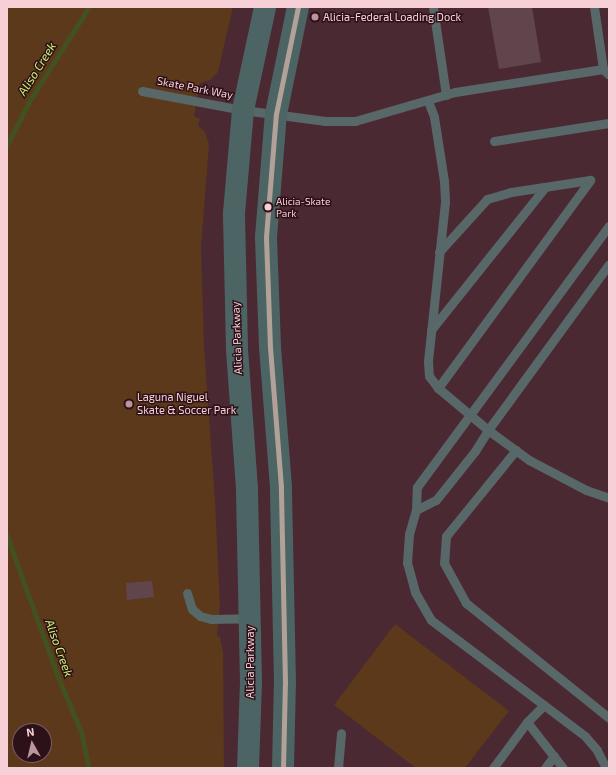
<!DOCTYPE html>
<style>
body{margin:0}
#map{position:relative;width:616px;height:775px;overflow:hidden;background:#4a2933;font-family:"Exo 2",sans-serif}
div>[style]{position:absolute}
[style*='--x']{left:calc(var(--x)*1px);top:calc(var(--y)*1px);width:calc(var(--w)*1px);rotate:calc(var(--a)*1deg)}
.green>*{inset:0;background:#5c391a}
.stream>*{height:4.5px;margin:-2.25px;padding:0 2.25px;transform-origin:2.25px;border-radius:2.25px;background:#43501f}
.building>*{inset:0;background:#61454d}
.service>*{height:9px;margin:-4.5px;padding:0 4.5px;transform-origin:4.5px;border-radius:4.5px;background:#586768}
.primary>*{height:22px;margin:-11px;padding:0 11px;transform-origin:11px;border-radius:11px;background:#4c6564}
.bus-1>*{height:5px;margin:-2.5px;padding:0 2.5px;transform-origin:2.5px;border-radius:2.5px;background:#b2a199}
.dots>*{width:11px;height:11px;translate:-50% -50%;box-sizing:border-box;border:2px solid #2d1118;border-radius:50%}
span{translate:-50% -50%;white-space:nowrap;text-align:center;line-height:1.15;-webkit-text-stroke:3px #2d1118;paint-order:stroke}
.bus-label{font-size:10px;color:#f7cfd6}
.left{translate:0 -50%;text-align:left}
.poi-label{font-size:11px;color:#f7cfd6}
.street-label{font-size:11px;color:#f7cfd6}
.water-label{font-size:12px;color:#c9f671;font-style:italic}
.frame{position:absolute;inset:0;border:8px solid #f7cfd6;pointer-events:none}
.north{position:absolute;left:12px;top:723px;width:40px;height:40px;box-sizing:border-box;background:#2d1118;border:1px solid #7e5d64;border-radius:50%;rotate:352deg;font-size:11px;font-weight:700;line-height:16px;text-align:center;color:#f7cfd6}
.north::after{content:'';display:block;margin:auto;width:14px;height:18px;background:#ba959d;clip-path:polygon(50% 0,100% 100%,50% 72%,0 100%)}
</style>
<div id="map">
<div class="green">
<i style="clip-path:polygon(evenodd,7px 7px,233px 7px,218px 72px,210px 80px,200px 83px,194px 116px,200px 119px,198px 126px,205px 132px,209px 144px,201px 247px,204px 347px,215px 501px,220px 606px,217px 636px,220px 637px,223px 652px,224px 768px,7px 768px,7px 7px,20px 731px,44px 731px,44px 755px,20px 755px,20px 731px)"></i>
<i style="clip-path:polygon(395px 624px,509px 711px,465px 768px,416px 768px,334px 705px)"></i>
</div>
<div class="stream">
<i style="--x:7;--y:145;--w:51;--a:-62.9"></i>
<i style="--x:30;--y:100;--w:110;--a:-57.6"></i>
<i style="--x:7;--y:535;--w:150;--a:70.1"></i>
<i style="--x:58;--y:676;--w:62;--a:67.2"></i>
<i style="--x:82;--y:733;--w:36;--a:79"></i>
</div>
<div class="building">
<i style="clip-path:polygon(488px 7px,532px 7px,541px 62px,499px 69px)"></i>
<i style="clip-path:polygon(152px 581px,154px 597px,127px 600px,126px 583px)"></i>
</div>
<div class="service">
<i style="--x:433;--y:7;--w:89;--a:81.6"></i>
<i style="--x:594;--y:7;--w:63;--a:81.7"></i>
<i style="--x:603;--y:69;--w:8;--a:45"></i>
<i style="--x:142;--y:91;--w:103;--a:10.7"></i>
<i style="--x:243;--y:110;--w:83;--a:7.6"></i>
<i style="--x:325;--y:121;--w:30;--a:0"></i>
<i style="--x:355;--y:121;--w:104;--a:-16.2"></i>
<i style="--x:455;--y:92;--w:150;--a:-8.8"></i>
<i style="--x:428;--y:101;--w:17;--a:69"></i>
<i style="--x:434;--y:117;--w:65;--a:81.1"></i>
<i style="--x:444;--y:181;--w:21;--a:87"></i>
<i style="--x:445;--y:202;--w:161;--a:96.1"></i>
<i style="--x:428;--y:362;--w:14;--a:86"></i>
<i style="--x:429;--y:376;--w:15;--a:53"></i>
<i style="--x:438;--y:388;--w:65;--a:40"></i>
<i style="--x:488;--y:430;--w:51;--a:36.2"></i>
<i style="--x:529;--y:460;--w:64;--a:27.8"></i>
<i style="--x:586;--y:490;--w:24;--a:19"></i>
<i style="--x:494;--y:141;--w:116;--a:-8.9"></i>
<i style="--x:439;--y:252;--w:72;--a:-47.8"></i>
<i style="--x:487;--y:199;--w:25;--a:-16"></i>
<i style="--x:511;--y:192;--w:80;--a:-8.6"></i>
<i style="--x:431;--y:330;--w:183;--a:-51.4"></i>
<i style="--x:438;--y:388;--w:258;--a:-53.8"></i>
<i style="--x:516;--y:450;--w:111;--a:129.1"></i>
<i style="--x:446;--y:536;--w:27;--a:94"></i>
<i style="--x:444;--y:563;--w:46;--a:61.2"></i>
<i style="--x:466;--y:603;--w:184;--a:38.8"></i>
<i style="--x:416;--y:510;--w:22;--a:-27"></i>
<i style="--x:436;--y:500;--w:63;--a:-51.5"></i>
<i style="--x:475;--y:451;--w:25;--a:-58"></i>
<i style="--x:488;--y:430;--w:205;--a:-53.9"></i>
<i style="--x:187;--y:593;--w:17;--a:73"></i>
<i style="--x:192;--y:609;--w:11;--a:41"></i>
<i style="--x:200;--y:616;--w:11;--a:15"></i>
<i style="--x:211;--y:619;--w:39;--a:-1"></i>
<i style="--x:527;--y:722;--w:58;--a:52"></i>
<i style="--x:338;--y:768;--w:35;--a:-85"></i>
<i style="--x:493;--y:768;--w:57;--a:-53.5"></i>
<i style="--x:527;--y:722;--w:24;--a:-45"></i>
<i style="--x:545;--y:768;--w:15;--a:-53"></i>
<i style="--x:606;--y:768;--w:20;--a:-117"></i>
<i style="--x:597;--y:750;--w:18;--a:-131"></i>
<i style="--x:585;--y:736;--w:193;--a:-143"></i>
<i style="--x:431;--y:620;--w:32;--a:-120"></i>
<i style="--x:415;--y:592;--w:30;--a:-105"></i>
<i style="--x:407;--y:563;--w:29;--a:-86"></i>
<i style="--x:409;--y:534;--w:25;--a:-74"></i>
<i style="--x:416;--y:510;--w:23;--a:-88"></i>
<i style="--x:417;--y:487;--w:324;--a:-53.7"></i>
</div>
<div class="primary">
<i style="--x:248;--y:768;--w:85;--a:-88"></i>
<i style="--x:251;--y:683;--w:194;--a:-91.2"></i>
<i style="--x:247;--y:489;--w:141;--a:-94.1"></i>
<i style="--x:237;--y:348;--w:135;--a:-91.3"></i>
<i style="--x:234;--y:213;--w:103;--a:-85"></i>
<i style="--x:243;--y:110;--w:105;--a:-77.9"></i>
<i style="--x:283;--y:768;--w:85;--a:-88.7"></i>
<i style="--x:285;--y:683;--w:196;--a:-91.2"></i>
<i style="--x:281;--y:487;--w:140;--a:-94.5"></i>
<i style="--x:270;--y:347;--w:110;--a:-92.1"></i>
<i style="--x:266;--y:237;--w:123;--a:-85.4"></i>
<i style="--x:276;--y:114;--w:109;--a:-78.4"></i>
</div>
<div class="bus-1">
<i style="--x:283;--y:768;--w:85;--a:-88.7"></i>
<i style="--x:285;--y:683;--w:196;--a:-91.2"></i>
<i style="--x:281;--y:487;--w:140;--a:-94.5"></i>
<i style="--x:270;--y:347;--w:110;--a:-92.1"></i>
<i style="--x:266;--y:237;--w:123;--a:-85.4"></i>
<i style="--x:276;--y:114;--w:109;--a:-78.4"></i>
</div>
<div class="dots">
<i style="left:315px;top:17px;background:#ba959d"></i>
<i style="left:268px;top:207px;background:#f7cfd6"></i>
<i style="left:129px;top:404px;background:#ba959d"></i>
</div>
<div class="bus-label">
<span class="left" style="left:276px;top:207px">Alicia-Skate<br>Park</span>
</div>
<div class="poi-label">
<span class="left" style="left:323px;top:17px">Alicia-Federal Loading Dock</span>
<span class="left" style="left:137px;top:404px">Laguna Niguel<br>Skate &amp; Soccer Park</span>
</div>
<div class="street-label">
<span style="left:195px;top:88px;rotate:11deg">Skate Park Way</span>
<span style="left:237px;top:338px;rotate:-92deg">Alicia Parkway</span>
<span style="left:250px;top:662px;rotate:-90deg">Alicia Parkway</span>
</div>
<div class="water-label">
<span style="left:37px;top:69px;rotate:-58deg">Aliso Creek</span>
<span style="left:59px;top:648px;rotate:70deg">Aliso Creek</span>
</div>
<div class="frame"></div>
<div class="north">N</div>
</div>
